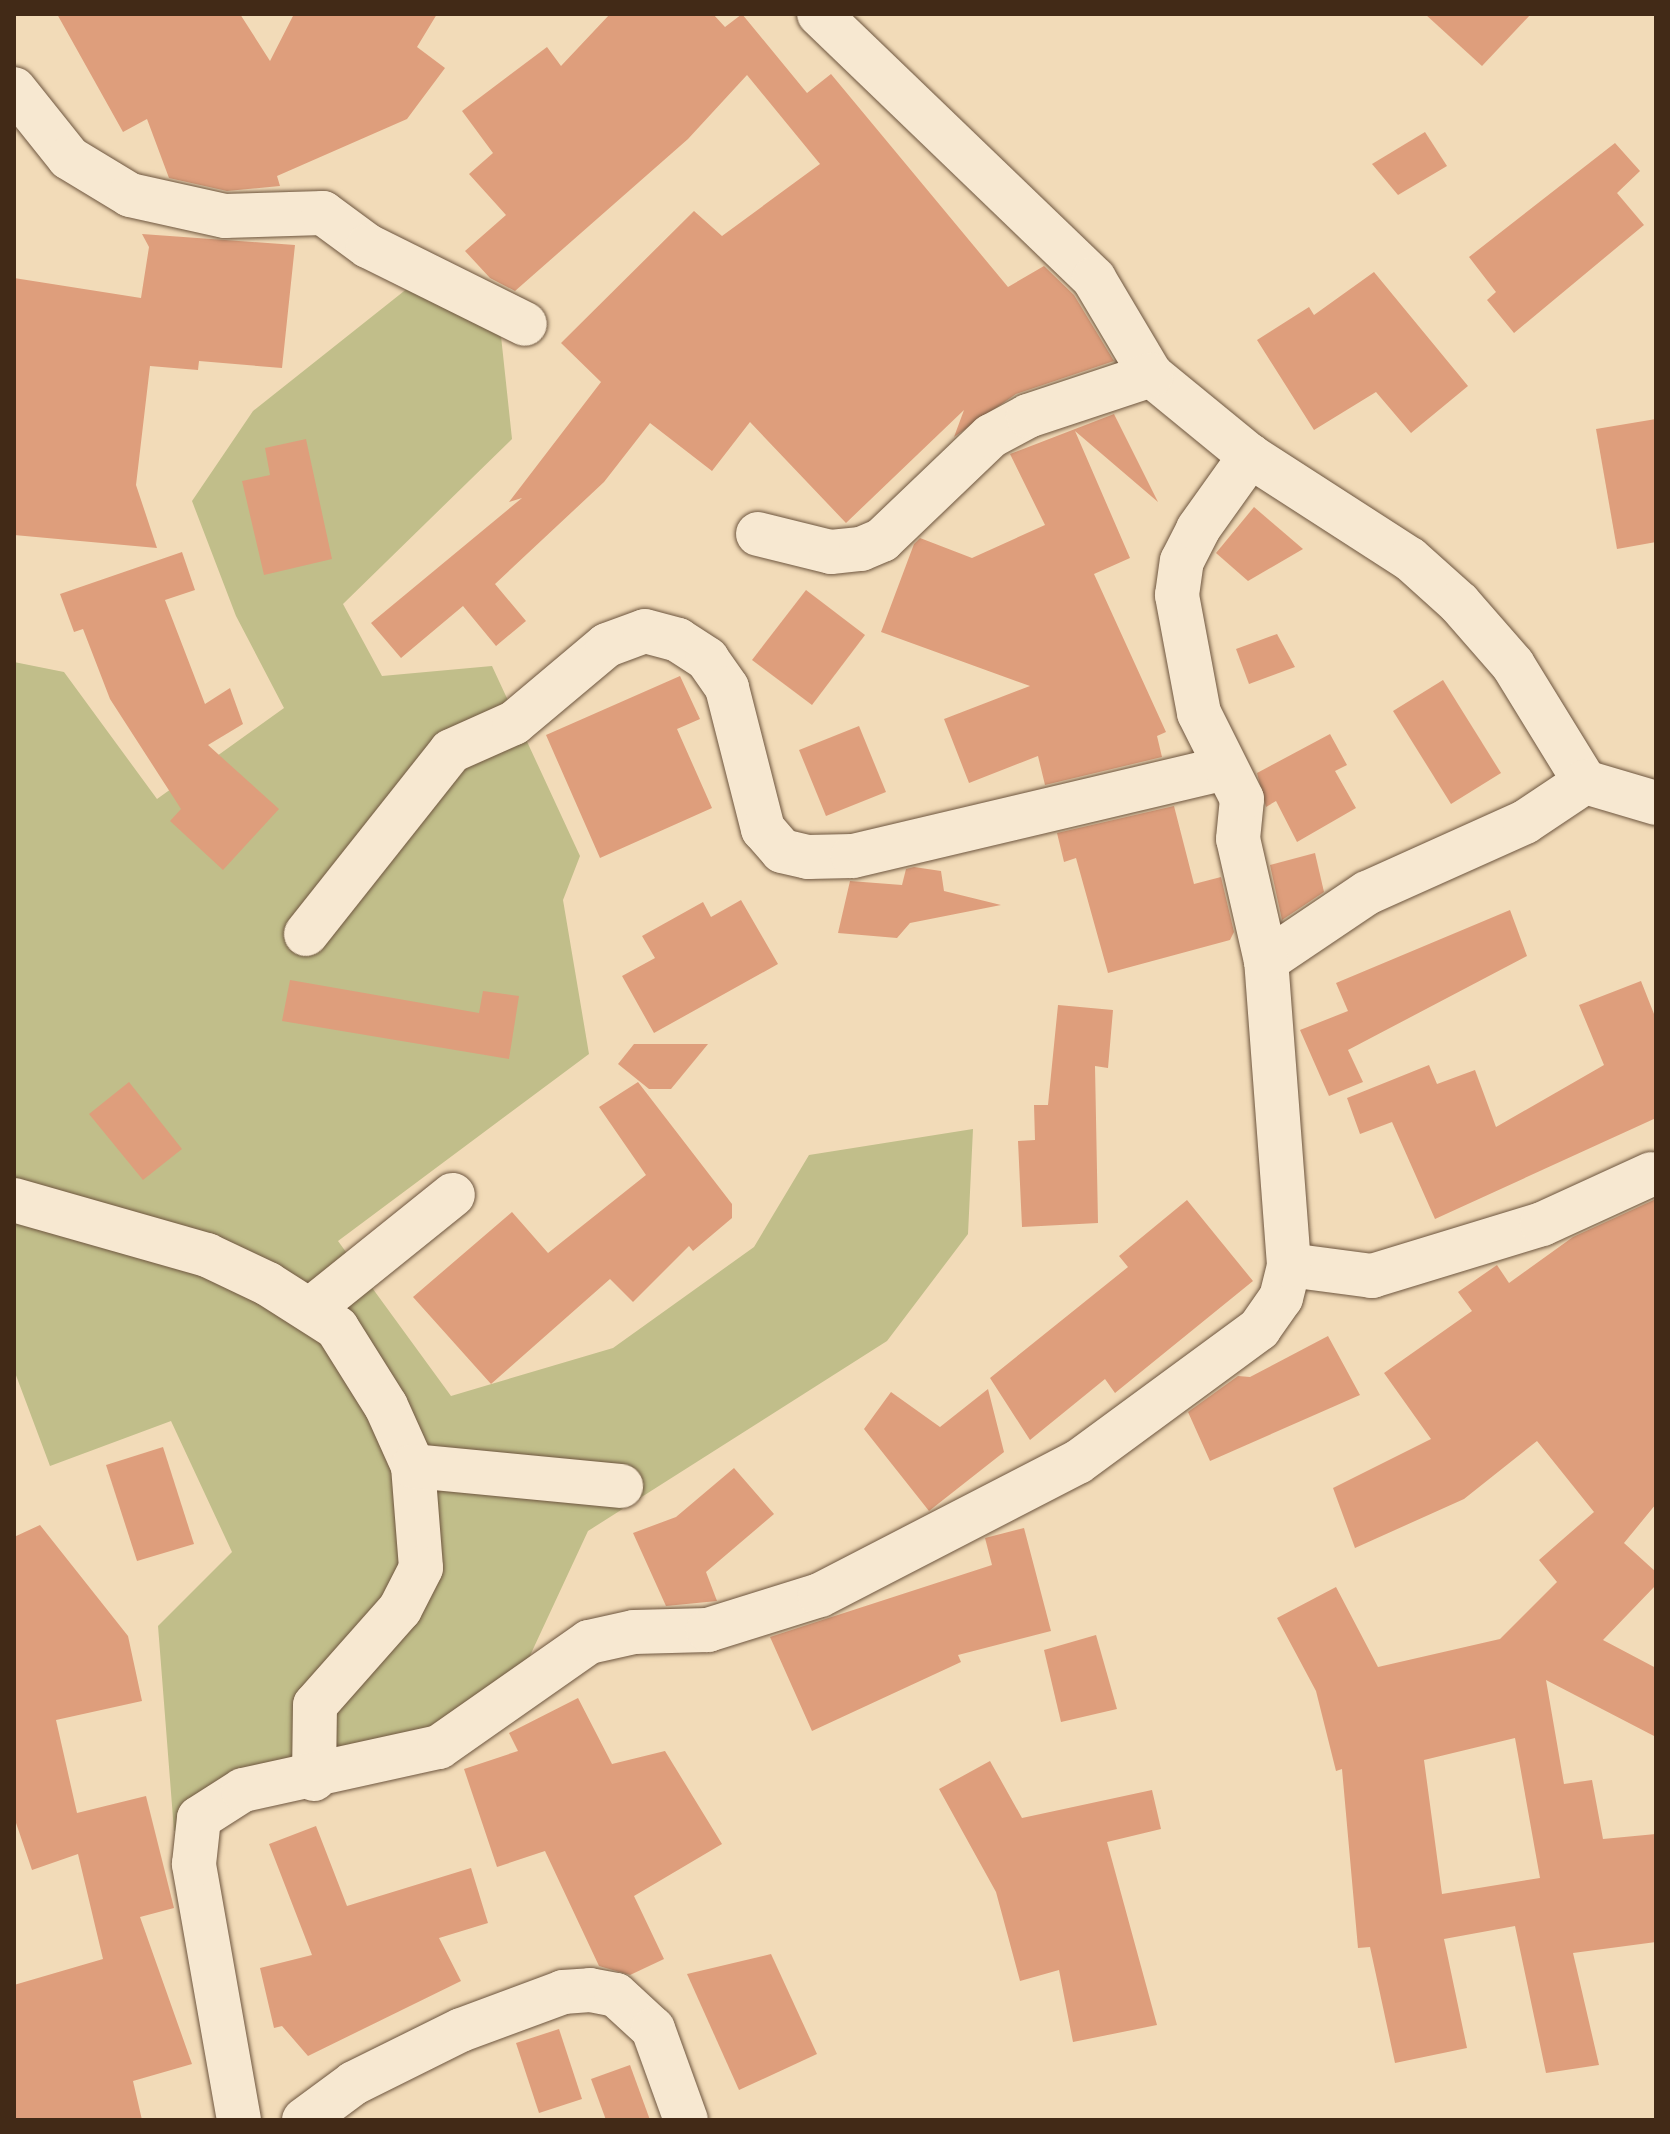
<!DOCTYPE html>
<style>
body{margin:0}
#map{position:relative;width:1670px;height:2134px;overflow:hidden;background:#f2dbb8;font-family:"IM FELL Great Primer",serif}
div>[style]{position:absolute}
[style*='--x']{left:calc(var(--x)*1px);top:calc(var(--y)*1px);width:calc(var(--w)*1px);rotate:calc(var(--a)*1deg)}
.green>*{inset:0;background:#c1be8a}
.building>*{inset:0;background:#de9e7c}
.roads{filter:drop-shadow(0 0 2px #6e563f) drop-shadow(0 0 2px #6e563f)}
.minor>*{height:44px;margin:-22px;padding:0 22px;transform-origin:22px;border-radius:22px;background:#f7e8d1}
span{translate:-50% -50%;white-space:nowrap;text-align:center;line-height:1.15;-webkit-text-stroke:7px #f7e8d1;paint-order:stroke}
.frame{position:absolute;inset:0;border:16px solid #422a17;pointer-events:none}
</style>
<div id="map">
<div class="green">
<i style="clip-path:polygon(418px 280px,501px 336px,512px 439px,343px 604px,382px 676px,492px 666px,580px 856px,563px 900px,589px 1054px,338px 1241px,451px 1396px,613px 1348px,754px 1247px,809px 1155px,973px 1129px,968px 1234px,887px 1341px,588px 1531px,521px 1675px,387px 1767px,174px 1831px,158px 1626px,232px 1552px,171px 1421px,50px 1466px,14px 1370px,14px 662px,64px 672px,157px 799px,284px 708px,236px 616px,192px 501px,253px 411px)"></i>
</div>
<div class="building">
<i style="clip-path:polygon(57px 14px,240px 14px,270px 61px,294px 14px,437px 14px,417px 47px,445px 68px,407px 119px,277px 176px,280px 186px,227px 191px,169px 178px,147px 119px,123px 132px)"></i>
<i style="clip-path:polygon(610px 14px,713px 14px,725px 27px,742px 14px,807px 93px,831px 74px,1008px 287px,1044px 266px,1074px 295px,1114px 361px,1016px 394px,954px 437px,964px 410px,846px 523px,750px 422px,712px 471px,650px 423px,604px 482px,495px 584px,526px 621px,496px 646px,463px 606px,401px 658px,371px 623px,522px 498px,509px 502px,601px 382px,561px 343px,694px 211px,722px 236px,820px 164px,747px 75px,688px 139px,515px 291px,490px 278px,465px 251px,506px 215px,469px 174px,493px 153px,462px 111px,547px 47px,561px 66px)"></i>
<i style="clip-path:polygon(1425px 14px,1531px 14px,1482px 66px)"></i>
<i style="clip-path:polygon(1425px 132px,1447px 166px,1398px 195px,1372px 164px)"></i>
<i style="clip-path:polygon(1615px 143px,1640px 171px,1617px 193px,1644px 225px,1514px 333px,1487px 300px,1496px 292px,1469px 257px)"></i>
<i style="clip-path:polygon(142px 234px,295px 245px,282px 368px,199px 361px,198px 370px,150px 366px,136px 485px,157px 548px,14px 535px,14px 278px,141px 298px,149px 247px)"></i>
<i style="clip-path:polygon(1374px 272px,1468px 386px,1411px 433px,1376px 392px,1314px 430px,1257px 340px,1309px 307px,1314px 315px)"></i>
<i style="clip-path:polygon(1114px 414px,1158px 502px,1075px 431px,1130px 558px,1094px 574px,1166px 732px,1157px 736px,1162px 757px,1045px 785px,1038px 756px,969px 783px,944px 719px,1030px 686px,881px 632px,914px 544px,920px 538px,972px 558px,1045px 525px,1010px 454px)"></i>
<i style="clip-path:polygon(1656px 419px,1656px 542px,1617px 549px,1596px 429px)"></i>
<i style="clip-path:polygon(306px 439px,332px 559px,264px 575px,242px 481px,270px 475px,265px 448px)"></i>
<i style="clip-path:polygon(1254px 507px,1303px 549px,1248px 581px,1216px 553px)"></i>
<i style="clip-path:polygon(182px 552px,195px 590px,165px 600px,205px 704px,230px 688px,243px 724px,208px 745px,279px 809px,223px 870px,170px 821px,181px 809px,110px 699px,83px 629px,74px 632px,60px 594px)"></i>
<i style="clip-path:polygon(806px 590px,865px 635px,812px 705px,752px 660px)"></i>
<i style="clip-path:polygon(1277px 634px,1295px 667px,1249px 684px,1236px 649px)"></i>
<i style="clip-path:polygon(680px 676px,700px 719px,677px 729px,712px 808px,600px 858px,546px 735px)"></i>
<i style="clip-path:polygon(1443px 680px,1501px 773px,1451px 804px,1393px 711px)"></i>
<i style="clip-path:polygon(859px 726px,886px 792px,826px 816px,799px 750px)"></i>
<i style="clip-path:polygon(1330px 734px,1347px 765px,1335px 771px,1356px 808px,1297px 842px,1276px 801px,1266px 807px,1257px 773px)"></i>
<i style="clip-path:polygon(1174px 806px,1194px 884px,1221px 877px,1234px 932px,1230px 940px,1108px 973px,1076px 858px,1064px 862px,1057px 833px)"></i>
<i style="clip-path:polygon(1315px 853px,1324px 892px,1282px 920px,1270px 865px)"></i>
<i style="clip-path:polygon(914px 867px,941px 871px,944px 891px,1001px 905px,910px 923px,897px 938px,838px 933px,850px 881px,902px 885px,906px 869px)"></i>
<i style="clip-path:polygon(741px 900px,778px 964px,654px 1033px,622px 976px,655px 958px,642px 936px,703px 902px,711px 917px)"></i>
<i style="clip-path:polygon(1510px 910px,1527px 956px,1348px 1050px,1363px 1082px,1329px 1096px,1300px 1030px,1348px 1011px,1336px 983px)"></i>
<i style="clip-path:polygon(290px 980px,479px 1013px,483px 991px,519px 996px,509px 1059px,282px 1021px)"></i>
<i style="clip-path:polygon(1641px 981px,1656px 1019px,1656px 1118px,1435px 1219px,1392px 1122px,1360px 1134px,1347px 1098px,1429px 1065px,1437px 1084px,1475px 1070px,1496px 1127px,1604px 1065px,1579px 1005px)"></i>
<i style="clip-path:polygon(1058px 1005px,1113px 1010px,1108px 1068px,1095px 1066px,1098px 1223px,1022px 1227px,1018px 1141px,1035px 1140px,1034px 1105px,1048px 1105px)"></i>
<i style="clip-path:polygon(634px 1044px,708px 1044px,671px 1089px,649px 1089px,618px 1064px)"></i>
<i style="clip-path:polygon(129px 1082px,182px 1149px,143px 1180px,89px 1114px)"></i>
<i style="clip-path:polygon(638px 1082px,732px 1204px,732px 1218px,693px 1251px,689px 1246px,633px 1302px,610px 1279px,491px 1384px,413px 1297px,512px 1212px,548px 1253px,646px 1175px,599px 1107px)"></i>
<i style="clip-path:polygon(evenodd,1656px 1199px,1656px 1504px,1624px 1543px,1656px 1572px,1656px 1585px,1603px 1640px,1656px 1668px,1656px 1737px,1546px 1680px,1564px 1784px,1592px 1780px,1603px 1839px,1656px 1834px,1656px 1942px,1573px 1953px,1599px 2065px,1546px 2073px,1515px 1926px,1444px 1939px,1467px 2048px,1395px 2063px,1370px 1947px,1358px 1948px,1342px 1769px,1336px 1771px,1316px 1691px,1277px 1618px,1336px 1587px,1378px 1667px,1500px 1639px,1557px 1582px,1539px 1560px,1594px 1512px,1537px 1441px,1464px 1499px,1355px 1548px,1333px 1488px,1431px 1439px,1384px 1373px,1472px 1311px,1458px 1292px,1497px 1265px,1509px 1283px,1573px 1237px,1656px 1199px,1515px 1738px,1540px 1878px,1442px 1894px,1424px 1760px,1515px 1738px)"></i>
<i style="clip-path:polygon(1187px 1200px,1253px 1281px,1115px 1393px,1105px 1379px,1030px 1440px,990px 1378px,1128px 1267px,1119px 1256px)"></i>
<i style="clip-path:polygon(1328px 1336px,1360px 1395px,1210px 1461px,1188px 1412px,1238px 1376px,1250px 1377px)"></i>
<i style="clip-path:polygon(988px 1389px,1004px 1452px,929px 1511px,864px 1429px,891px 1392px,940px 1427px)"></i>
<i style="clip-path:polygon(163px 1447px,194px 1544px,137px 1561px,106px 1465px)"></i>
<i style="clip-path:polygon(734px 1468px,774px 1514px,706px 1572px,717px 1601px,666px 1606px,633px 1533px,676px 1517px)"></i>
<i style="clip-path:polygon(40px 1525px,128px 1636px,142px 1701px,56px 1720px,77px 1813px,146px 1796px,174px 1908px,140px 1917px,192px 2064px,133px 2081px,142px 2120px,14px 2120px,14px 1985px,103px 1959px,78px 1854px,32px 1870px,14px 1817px,14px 1537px)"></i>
<i style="clip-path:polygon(1024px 1528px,1051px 1631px,958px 1655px,961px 1662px,812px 1731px,770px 1637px,992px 1565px,985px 1538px)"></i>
<i style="clip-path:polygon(1096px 1635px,1117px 1709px,1061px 1722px,1044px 1650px)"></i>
<i style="clip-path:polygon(578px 1698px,612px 1764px,665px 1751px,722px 1844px,634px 1896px,664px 1959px,630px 1975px,599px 1966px,545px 1851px,497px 1867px,464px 1769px,518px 1751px,509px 1733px)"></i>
<i style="clip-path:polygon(990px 1761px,1022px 1818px,1152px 1790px,1161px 1829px,1107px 1842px,1157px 2025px,1073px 2042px,1059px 1970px,1020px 1981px,996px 1892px,939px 1789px)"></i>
<i style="clip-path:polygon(316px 1826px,347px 1906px,471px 1868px,488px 1923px,439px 1938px,461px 1981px,308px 2056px,282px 2026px,274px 2028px,260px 1968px,312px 1955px,269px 1844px)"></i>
<i style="clip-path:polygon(771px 1954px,817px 2054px,739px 2090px,687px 1974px)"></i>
<i style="clip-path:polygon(559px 2029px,582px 2099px,539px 2113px,516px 2043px)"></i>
<i style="clip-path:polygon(630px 2065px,650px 2120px,606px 2120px,591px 2079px)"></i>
</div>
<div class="roads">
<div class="minor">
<i style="--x:819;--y:14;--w:382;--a:43.9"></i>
<i style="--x:1094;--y:279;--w:112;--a:59.3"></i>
<i style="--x:1151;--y:375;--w:128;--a:39.3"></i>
<i style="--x:1250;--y:456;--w:190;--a:32.8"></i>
<i style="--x:1410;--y:559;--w:66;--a:41.9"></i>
<i style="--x:1459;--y:603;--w:82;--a:48.9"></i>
<i style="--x:1513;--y:665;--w:137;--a:58.4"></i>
<i style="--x:1585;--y:782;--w:74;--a:16.5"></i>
<i style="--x:14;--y:89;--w:88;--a:51.4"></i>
<i style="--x:69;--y:158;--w:71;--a:31.2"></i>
<i style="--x:130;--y:195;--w:97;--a:12.5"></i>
<i style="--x:225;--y:216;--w:98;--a:-1.8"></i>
<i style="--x:323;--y:213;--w:56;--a:36.3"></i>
<i style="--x:368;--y:246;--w:175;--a:26.4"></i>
<i style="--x:758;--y:534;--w:75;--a:13.9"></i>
<i style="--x:831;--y:552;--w:30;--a:-6"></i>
<i style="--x:861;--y:549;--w:23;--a:-23"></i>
<i style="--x:882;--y:540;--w:151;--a:-43.7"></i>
<i style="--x:991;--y:436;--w:42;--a:-28.4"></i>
<i style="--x:1028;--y:416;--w:130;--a:-18.4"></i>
<i style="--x:306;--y:934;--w:233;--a:-51.6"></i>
<i style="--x:451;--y:751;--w:69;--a:-24"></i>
<i style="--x:514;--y:723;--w:121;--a:-40"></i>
<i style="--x:607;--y:645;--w:40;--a:-20.2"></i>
<i style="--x:645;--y:631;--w:34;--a:15"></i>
<i style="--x:678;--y:640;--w:35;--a:33"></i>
<i style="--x:707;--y:659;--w:35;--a:55"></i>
<i style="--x:727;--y:688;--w:146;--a:75.7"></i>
<i style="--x:763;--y:829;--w:29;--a:49"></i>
<i style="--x:782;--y:851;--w:27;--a:13"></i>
<i style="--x:808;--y:857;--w:45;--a:-1.3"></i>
<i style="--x:853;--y:856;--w:381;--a:-13.3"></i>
<i style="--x:1266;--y:961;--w:122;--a:-34"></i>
<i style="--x:1367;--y:893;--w:173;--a:-24.2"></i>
<i style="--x:1525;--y:822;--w:72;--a:-33.7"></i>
<i style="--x:14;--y:1200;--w:201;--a:15.9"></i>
<i style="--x:207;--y:1255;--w:68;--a:25.4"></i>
<i style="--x:268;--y:1284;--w:82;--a:32.5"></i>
<i style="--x:337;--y:1328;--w:92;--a:57.9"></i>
<i style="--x:386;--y:1406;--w:66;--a:65.8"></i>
<i style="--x:413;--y:1466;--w:102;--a:85.5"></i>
<i style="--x:421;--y:1568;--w:46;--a:117.1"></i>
<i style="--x:400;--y:1609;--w:128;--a:131.5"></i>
<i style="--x:315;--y:1705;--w:74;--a:90.8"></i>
<i style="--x:1289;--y:1265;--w:84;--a:7.5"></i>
<i style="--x:1372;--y:1276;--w:178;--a:-17"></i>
<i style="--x:1542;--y:1224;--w:120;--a:-24.6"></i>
<i style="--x:311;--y:1309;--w:182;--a:-38.8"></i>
<i style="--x:413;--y:1466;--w:209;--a:5.5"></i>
<i style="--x:239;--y:2120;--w:260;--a:-100"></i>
<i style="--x:194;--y:1864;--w:46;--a:-83.8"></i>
<i style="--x:199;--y:1818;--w:52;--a:-32.5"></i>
<i style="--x:243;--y:1790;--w:201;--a:-12.4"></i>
<i style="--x:439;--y:1747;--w:183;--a:-35"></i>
<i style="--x:589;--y:1642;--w:46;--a:-12.5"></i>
<i style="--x:634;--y:1632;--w:74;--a:-1.5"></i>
<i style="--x:708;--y:1630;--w:117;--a:-17.4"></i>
<i style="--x:820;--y:1595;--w:290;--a:-27.3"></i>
<i style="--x:1078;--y:1462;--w:225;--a:-36.3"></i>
<i style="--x:1259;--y:1329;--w:38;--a:-55"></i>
<i style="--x:1281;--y:1298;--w:34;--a:-76"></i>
<i style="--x:1289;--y:1265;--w:305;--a:-94.3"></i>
<i style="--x:1266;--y:961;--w:125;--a:-102.9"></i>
<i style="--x:1238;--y:839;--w:40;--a:-84.3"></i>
<i style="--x:1242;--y:799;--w:96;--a:-116.6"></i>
<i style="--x:1199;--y:713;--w:120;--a:-100.6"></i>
<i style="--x:1177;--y:595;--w:34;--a:-82"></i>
<i style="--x:1182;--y:561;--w:36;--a:-63"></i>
<i style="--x:1198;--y:529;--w:90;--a:-54.5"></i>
<i style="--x:304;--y:2120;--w:62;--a:-36.5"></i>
<i style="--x:354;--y:2083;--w:119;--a:-26.4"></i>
<i style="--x:461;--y:2030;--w:109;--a:-20.4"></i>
<i style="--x:563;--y:1992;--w:27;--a:-4"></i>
<i style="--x:590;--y:1990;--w:26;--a:11"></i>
<i style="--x:616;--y:1995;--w:50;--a:42.6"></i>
<i style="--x:653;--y:2029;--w:97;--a:70.1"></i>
</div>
</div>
<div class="frame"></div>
</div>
